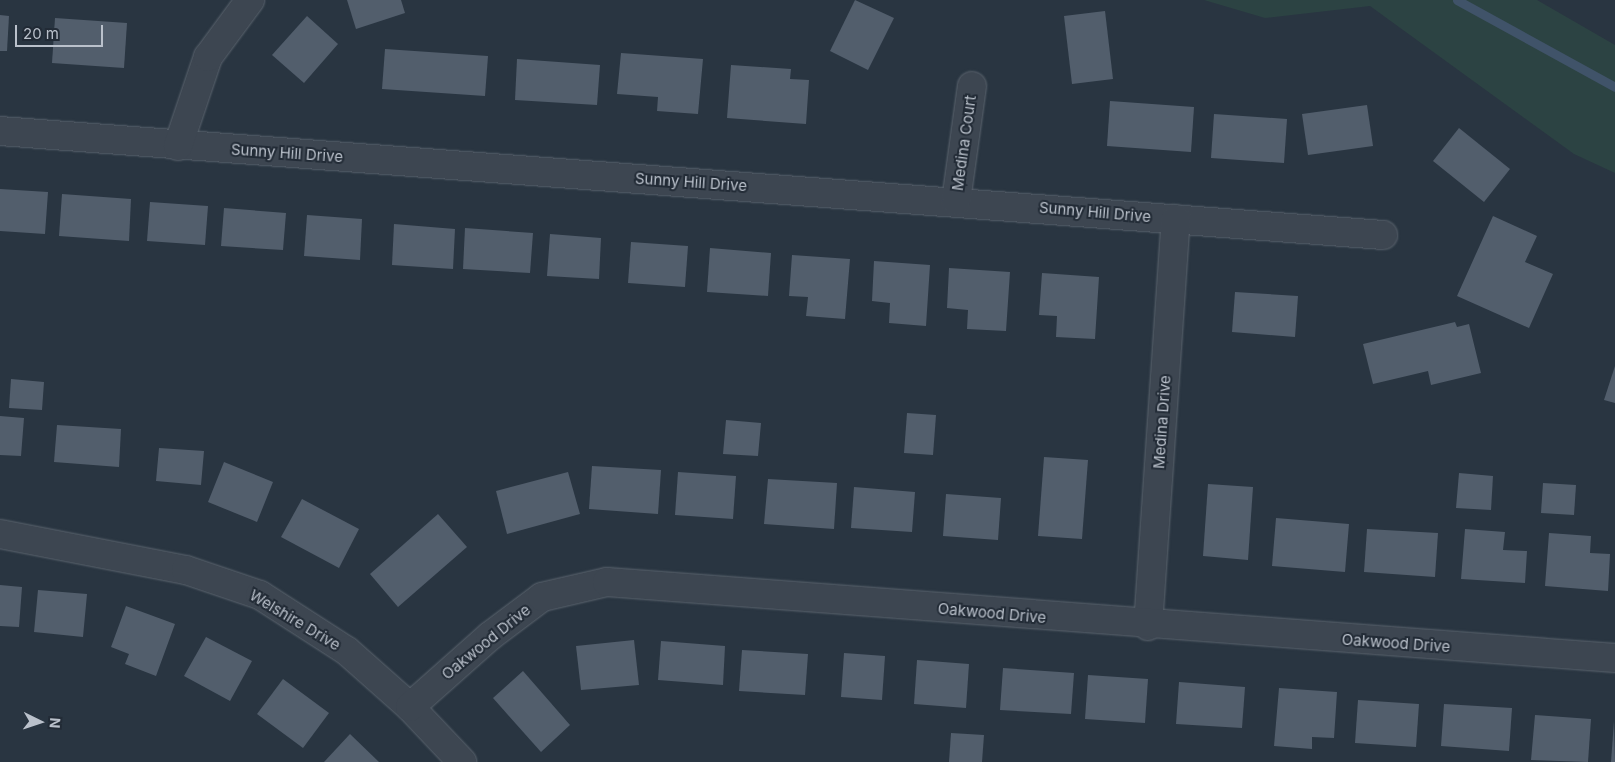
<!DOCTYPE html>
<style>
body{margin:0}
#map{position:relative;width:1615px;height:762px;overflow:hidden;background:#293541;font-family:Inter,sans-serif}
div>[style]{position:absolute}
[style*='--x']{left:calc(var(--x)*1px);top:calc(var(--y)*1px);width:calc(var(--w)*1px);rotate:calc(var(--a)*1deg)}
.green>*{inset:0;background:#2c4343}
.stream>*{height:9px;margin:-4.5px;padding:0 4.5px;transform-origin:4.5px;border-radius:4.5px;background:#405369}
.building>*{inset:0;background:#525e6c}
.roads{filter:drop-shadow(0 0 1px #5b646e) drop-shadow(0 0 1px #5b646e)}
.street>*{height:28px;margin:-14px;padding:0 14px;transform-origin:14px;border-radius:14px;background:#3d4651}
span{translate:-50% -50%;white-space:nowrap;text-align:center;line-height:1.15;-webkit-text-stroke:4px #222b36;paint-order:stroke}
.street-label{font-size:15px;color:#bac1cb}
.north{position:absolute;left:15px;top:697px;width:50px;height:50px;-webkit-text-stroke:4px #222b36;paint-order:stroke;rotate:94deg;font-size:14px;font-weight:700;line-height:20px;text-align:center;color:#bac1cb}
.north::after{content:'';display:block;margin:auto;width:18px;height:22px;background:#bac1cb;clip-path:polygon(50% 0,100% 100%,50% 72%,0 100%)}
.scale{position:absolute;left:15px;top:25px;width:88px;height:22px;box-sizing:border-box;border:2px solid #bac1cb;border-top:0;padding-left:6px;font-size:15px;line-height:18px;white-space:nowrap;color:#bac1cb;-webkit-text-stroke:4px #222b36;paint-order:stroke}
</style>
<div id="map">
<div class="green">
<i style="clip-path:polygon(1204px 0,1537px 0,1615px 45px,1615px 173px,1574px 154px,1370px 6px,1265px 18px)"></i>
</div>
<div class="stream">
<i style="--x:1457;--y:0;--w:180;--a:28.8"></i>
</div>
<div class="building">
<i style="clip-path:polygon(347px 0,401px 0,405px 13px,356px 29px)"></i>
<i style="clip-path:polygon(855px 0,894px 18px,868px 70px,830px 51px)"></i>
<i style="clip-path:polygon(1105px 11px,1113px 79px,1072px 84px,1064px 16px)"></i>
<i style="clip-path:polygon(0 15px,9px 16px,7px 51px,0 51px)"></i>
<i style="clip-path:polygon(307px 16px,338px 44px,304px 83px,272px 55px)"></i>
<i style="clip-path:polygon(55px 18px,127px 23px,124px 68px,52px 63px)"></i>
<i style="clip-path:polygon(385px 49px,488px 56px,485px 96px,382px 89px)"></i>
<i style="clip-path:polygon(621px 53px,703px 59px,698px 114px,657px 111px,658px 97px,617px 94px)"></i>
<i style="clip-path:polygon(517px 59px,600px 65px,597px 105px,515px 100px)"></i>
<i style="clip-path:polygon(731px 65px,791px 69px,790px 79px,809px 80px,806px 124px,727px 118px)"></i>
<i style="clip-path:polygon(1110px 101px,1194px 107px,1191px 152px,1107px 146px)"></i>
<i style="clip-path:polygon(1367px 105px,1373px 146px,1308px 155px,1302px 114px)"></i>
<i style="clip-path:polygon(1214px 114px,1287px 119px,1284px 163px,1211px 158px)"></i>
<i style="clip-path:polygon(1459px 128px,1510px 169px,1484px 202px,1433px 161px)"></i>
<i style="clip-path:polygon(0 189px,48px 192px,45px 234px,0 231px)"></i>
<i style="clip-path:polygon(62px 194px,131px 199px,129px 241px,59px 236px)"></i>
<i style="clip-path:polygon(150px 202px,208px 206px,205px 245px,147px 241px)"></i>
<i style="clip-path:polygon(224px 208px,286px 213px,283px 250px,221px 246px)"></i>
<i style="clip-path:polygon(307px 215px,362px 219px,360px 260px,304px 256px)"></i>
<i style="clip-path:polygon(1493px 216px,1537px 236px,1525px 262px,1553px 274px,1529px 328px,1457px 296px)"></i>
<i style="clip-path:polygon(394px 224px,455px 229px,453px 269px,392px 265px)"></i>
<i style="clip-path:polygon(465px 228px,533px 233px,530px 273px,463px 269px)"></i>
<i style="clip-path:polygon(550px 234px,601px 238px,599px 279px,547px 276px)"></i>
<i style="clip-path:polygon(631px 242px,688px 246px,685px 287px,628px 283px)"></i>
<i style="clip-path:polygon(710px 248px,771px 253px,768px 296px,707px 292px)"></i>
<i style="clip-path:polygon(792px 255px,850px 259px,845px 319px,806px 316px,808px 297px,789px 296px)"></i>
<i style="clip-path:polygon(874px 261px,930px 265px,926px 326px,889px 323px,890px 303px,872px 301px)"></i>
<i style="clip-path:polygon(949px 268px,1010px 272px,1006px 331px,967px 329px,968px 310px,947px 308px)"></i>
<i style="clip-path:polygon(1042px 273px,1099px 277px,1095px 339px,1056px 337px,1057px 316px,1039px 315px)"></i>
<i style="clip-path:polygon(1235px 292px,1298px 296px,1295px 337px,1232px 332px)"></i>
<i style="clip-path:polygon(1455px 322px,1457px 327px,1469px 324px,1481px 373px,1431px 385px,1428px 371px,1373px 384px,1363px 344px)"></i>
<i style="clip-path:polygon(1615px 366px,1615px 403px,1604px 400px)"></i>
<i style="clip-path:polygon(11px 379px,44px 382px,42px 410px,9px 408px)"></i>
<i style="clip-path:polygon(907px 413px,936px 415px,933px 455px,904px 453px)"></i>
<i style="clip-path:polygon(0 416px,24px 418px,21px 456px,0 455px)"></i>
<i style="clip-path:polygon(726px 420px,761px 423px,758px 456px,723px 454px)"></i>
<i style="clip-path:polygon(57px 425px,121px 429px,119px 467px,54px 462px)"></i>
<i style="clip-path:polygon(159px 448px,204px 451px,201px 485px,156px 481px)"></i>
<i style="clip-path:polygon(1044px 457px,1088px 460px,1082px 539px,1038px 536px)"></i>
<i style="clip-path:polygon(224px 462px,273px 482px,257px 522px,208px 502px)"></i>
<i style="clip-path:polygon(592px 466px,661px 470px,658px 514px,589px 509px)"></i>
<i style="clip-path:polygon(568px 472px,580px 514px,507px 534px,496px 491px)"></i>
<i style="clip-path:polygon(678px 472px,736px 476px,733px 519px,675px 515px)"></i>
<i style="clip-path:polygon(1459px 473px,1493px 476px,1491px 510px,1456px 508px)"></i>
<i style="clip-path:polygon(768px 479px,837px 483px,834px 529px,764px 524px)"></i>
<i style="clip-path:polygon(1543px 483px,1576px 485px,1574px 515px,1541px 513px)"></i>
<i style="clip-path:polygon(1208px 484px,1253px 487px,1248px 560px,1203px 556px)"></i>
<i style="clip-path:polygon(854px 487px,915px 492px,912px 532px,851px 528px)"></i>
<i style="clip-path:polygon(946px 494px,1001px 498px,998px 540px,943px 536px)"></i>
<i style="clip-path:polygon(302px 499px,359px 529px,339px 568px,281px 537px)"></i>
<i style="clip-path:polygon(438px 514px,467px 547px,398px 607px,370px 574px)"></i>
<i style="clip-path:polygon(1276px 518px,1349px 524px,1345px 572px,1272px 566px)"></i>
<i style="clip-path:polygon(1367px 529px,1438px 533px,1435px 577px,1364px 572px)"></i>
<i style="clip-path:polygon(1465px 529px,1505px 532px,1503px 550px,1527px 551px,1525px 583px,1461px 579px)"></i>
<i style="clip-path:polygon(1549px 533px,1591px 536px,1590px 553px,1610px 554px,1608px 591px,1545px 586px)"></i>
<i style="clip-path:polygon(0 585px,22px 587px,19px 627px,0 626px)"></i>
<i style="clip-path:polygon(38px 590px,87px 594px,83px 637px,34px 632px)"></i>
<i style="clip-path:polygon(126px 606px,175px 624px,156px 676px,125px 664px,129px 654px,111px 647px)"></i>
<i style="clip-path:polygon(206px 637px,252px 661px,230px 701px,184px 676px)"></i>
<i style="clip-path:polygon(634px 640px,639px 685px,581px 690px,576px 646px)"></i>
<i style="clip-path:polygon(661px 641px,725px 646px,723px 685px,658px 680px)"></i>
<i style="clip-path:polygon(742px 650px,808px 654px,805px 695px,739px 691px)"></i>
<i style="clip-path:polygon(844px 653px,885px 656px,882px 700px,841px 697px)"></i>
<i style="clip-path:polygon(917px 660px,969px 664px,966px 708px,914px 704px)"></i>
<i style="clip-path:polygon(1003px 668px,1074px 673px,1071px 714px,1000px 710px)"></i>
<i style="clip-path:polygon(523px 671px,570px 725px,541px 752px,493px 698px)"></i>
<i style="clip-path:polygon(1088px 675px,1148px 679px,1145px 723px,1085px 719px)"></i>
<i style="clip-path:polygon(283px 679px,329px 713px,303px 748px,257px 714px)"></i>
<i style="clip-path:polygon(1179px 682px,1245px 687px,1242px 728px,1176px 724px)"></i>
<i style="clip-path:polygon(1279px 688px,1337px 692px,1334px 738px,1312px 737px,1312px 749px,1274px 746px)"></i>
<i style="clip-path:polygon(1358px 700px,1419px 704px,1416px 747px,1355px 743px)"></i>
<i style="clip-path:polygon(1444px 704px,1512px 708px,1509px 751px,1441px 746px)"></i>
<i style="clip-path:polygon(1535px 715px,1591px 719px,1588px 762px,1531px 760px)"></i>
<i style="clip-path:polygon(1614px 721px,1615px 762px,1611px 762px)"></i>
<i style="clip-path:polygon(951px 733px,984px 735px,982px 762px,949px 762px)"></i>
<i style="clip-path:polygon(350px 734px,379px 762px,324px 762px)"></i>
</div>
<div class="roads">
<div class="street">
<i style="--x:0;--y:131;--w:1387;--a:4.3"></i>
<i style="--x:178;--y:146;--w:94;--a:-71.4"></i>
<i style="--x:208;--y:57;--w:71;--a:-53.6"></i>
<i style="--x:956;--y:201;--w:116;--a:-82.1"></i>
<i style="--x:0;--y:534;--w:189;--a:11"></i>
<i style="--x:186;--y:570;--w:78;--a:18.7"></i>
<i style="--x:260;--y:595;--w:103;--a:32.8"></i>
<i style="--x:347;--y:651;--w:84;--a:41.6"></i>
<i style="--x:410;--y:707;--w:76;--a:46.6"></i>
<i style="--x:1148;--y:626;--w:408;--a:-86.1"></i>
<i style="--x:410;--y:707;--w:107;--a:-41.6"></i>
<i style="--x:490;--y:636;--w:65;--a:-36.9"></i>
<i style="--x:542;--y:597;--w:67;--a:-13"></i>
<i style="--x:607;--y:582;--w:1011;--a:4.31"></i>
</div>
</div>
<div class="street-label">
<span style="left:964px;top:143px;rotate:-82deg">Medina Court</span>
<span style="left:287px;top:153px;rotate:4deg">Sunny Hill Drive</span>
<span style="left:691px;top:182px;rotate:4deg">Sunny Hill Drive</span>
<span style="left:1095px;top:212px;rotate:5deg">Sunny Hill Drive</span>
<span style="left:1162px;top:422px;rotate:-86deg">Medina Drive</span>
<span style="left:992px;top:613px;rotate:5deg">Oakwood Drive</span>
<span style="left:295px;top:620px;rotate:31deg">Welshire Drive</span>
<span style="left:486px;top:642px;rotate:-39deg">Oakwood Drive</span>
<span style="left:1396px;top:643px;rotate:4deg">Oakwood Drive</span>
</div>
<div class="north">N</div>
<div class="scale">20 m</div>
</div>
